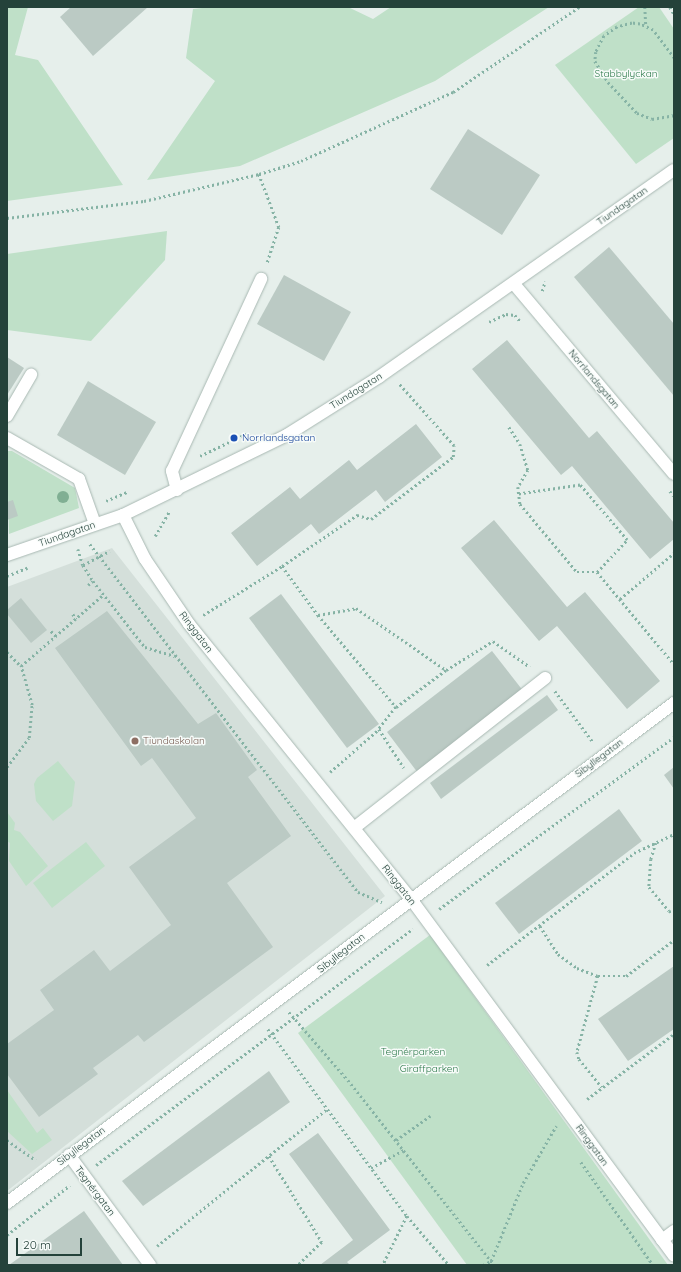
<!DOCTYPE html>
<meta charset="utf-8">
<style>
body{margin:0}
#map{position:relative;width:681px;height:1272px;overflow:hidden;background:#e6efeb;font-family:Quicksand,sans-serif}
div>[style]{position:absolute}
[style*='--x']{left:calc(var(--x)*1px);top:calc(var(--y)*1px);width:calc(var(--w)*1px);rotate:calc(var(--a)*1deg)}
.built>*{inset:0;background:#d4dfda}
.green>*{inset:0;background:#bfe0c8}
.building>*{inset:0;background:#bbcac4}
.path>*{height:2.5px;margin-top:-1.25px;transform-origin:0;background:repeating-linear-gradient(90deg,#86b3a5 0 2px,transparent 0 5px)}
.roads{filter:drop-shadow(0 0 1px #a8b8b2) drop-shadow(0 0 1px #a8b8b2)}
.minor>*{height:12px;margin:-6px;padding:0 6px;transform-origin:6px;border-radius:6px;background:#fff}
.trees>*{width:12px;height:12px;margin:-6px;border-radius:50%;background:#80af93}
.dots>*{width:11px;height:11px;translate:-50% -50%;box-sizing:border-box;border:2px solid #f7fbf9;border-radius:50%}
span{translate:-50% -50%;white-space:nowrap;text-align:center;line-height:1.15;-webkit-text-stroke:3px #f7fbf9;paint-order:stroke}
.park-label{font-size:10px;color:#2d7a4b}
.street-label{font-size:10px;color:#24423a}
.transit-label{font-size:10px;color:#164399}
.left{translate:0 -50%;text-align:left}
.education-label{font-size:10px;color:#785e54}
.frame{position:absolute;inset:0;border:8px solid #24423a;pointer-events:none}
.scale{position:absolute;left:16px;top:1238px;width:66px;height:18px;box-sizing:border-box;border:2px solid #24423a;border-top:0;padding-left:5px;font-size:12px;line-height:14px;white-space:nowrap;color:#24423a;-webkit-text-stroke:3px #f7fbf9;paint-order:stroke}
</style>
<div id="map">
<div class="built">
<i style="clip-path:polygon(112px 548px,385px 896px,7px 1191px,7px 587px)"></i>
</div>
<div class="green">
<i style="clip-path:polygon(7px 7px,28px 7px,15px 55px,38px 60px,123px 185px,7px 201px)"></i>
<i style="clip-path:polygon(211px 7px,348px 7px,373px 19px,391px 7px,549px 7px,435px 81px,240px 166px,147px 180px,215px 81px,186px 58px,193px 9px)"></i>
<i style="clip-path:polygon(639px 7px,659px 7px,674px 29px,674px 138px,636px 164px,555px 65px)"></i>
<i style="clip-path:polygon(167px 231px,165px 260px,91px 341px,7px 330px,7px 254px)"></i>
<i style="clip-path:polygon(7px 451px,12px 451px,75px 488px,79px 508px,9px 534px)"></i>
<i style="clip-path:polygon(58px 761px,75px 782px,72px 806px,53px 821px,36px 801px,34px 784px,37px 778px)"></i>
<i style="clip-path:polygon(7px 812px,15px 823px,14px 830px,20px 832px,48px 866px,26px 886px,9px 861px,10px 843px,7px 841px)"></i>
<i style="clip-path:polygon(86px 842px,105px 866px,52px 908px,33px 883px)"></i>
<i style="clip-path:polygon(430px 935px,668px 1265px,467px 1265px,298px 1033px)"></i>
<i style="clip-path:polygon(7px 1090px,37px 1133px,43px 1128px,52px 1140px,32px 1154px,7px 1131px)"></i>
</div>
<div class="building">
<i style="clip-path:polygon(71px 7px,148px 7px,93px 56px,60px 17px)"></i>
<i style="clip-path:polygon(468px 129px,540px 175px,502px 235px,430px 189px)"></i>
<i style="clip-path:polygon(609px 247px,674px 324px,674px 396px,574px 277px)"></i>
<i style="clip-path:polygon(284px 275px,351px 312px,324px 361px,257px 324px)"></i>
<i style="clip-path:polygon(507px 340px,589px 438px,597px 431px,674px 523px,674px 539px,650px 559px,572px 466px,561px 475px,472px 369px)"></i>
<i style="clip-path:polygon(7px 357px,24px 368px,7px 395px)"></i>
<i style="clip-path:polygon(88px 381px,156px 422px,125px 475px,57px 435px)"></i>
<i style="clip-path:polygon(416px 424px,442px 457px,385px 502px,376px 490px,319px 534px,311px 524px,257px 566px,231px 533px,290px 487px,300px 499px,349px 460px,357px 470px)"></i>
<i style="clip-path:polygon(13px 500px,18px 516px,7px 520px,7px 502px)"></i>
<i style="clip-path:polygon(494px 520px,567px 607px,585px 592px,660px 681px,627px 709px,557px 626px,539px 641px,461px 548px)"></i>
<i style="clip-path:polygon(281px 594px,379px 724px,347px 748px,249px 618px)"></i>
<i style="clip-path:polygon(21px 598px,47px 630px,31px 643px,7px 614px,7px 610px)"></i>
<i style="clip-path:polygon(107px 611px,198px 724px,216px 713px,257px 770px,248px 777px,291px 836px,227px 883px,273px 947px,144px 1042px,138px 1035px,93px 1068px,98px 1074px,39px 1117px,7px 1074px,7px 1044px,54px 1010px,40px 990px,94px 950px,110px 971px,171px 925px,129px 867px,196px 818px,152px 758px,141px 766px,55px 648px)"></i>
<i style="clip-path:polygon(492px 651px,524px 692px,418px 773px,387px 732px)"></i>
<i style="clip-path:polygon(547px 695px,558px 710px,441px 799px,430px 783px)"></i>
<i style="clip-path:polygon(674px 767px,674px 789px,664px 775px)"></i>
<i style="clip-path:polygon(619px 809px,642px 841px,519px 934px,495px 903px)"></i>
<i style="clip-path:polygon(674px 966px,674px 1029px,628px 1061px,598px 1019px)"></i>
<i style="clip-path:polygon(269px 1071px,290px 1102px,143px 1206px,122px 1181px)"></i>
<i style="clip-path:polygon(318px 1133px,390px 1230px,347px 1262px,350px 1265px,320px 1265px,353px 1240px,289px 1154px)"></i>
<i style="clip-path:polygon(84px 1211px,123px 1265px,9px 1265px)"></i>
</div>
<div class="path">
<i style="--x:645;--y:7;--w:19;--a:87"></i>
<i style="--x:670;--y:7;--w:8;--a:60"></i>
<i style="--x:674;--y:58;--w:35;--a:-127"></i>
<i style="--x:653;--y:30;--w:14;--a:-155"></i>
<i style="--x:640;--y:24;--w:8;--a:-173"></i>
<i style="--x:632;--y:23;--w:16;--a:165"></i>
<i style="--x:617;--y:27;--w:16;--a:145"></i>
<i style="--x:604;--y:36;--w:18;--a:117"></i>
<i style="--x:596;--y:52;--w:9;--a:96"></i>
<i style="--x:595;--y:61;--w:25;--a:58"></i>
<i style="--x:608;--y:82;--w:42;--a:46.9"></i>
<i style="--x:637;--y:113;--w:16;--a:22"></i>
<i style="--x:652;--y:119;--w:22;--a:-10"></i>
<i style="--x:259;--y:174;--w:57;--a:69.3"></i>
<i style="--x:279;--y:227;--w:38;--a:108"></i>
<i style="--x:7;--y:218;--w:138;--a:-7.1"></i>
<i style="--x:144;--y:201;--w:118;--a:-13.2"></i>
<i style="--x:259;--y:174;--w:44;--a:-17.2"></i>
<i style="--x:301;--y:161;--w:167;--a:-24.4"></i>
<i style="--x:453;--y:92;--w:152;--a:-34"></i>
<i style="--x:542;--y:291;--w:10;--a:-73"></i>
<i style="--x:489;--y:322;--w:19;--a:-25"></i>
<i style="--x:506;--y:314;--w:9;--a:6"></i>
<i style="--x:515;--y:315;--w:8;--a:50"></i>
<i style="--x:509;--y:427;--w:20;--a:57"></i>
<i style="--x:520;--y:444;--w:27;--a:73"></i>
<i style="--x:528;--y:470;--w:20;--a:120"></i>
<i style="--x:518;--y:487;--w:17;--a:83"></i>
<i style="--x:520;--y:504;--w:89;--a:50"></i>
<i style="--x:577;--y:572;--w:20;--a:0"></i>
<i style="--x:597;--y:572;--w:44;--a:-46.8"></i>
<i style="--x:627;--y:540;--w:72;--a:-130.5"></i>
<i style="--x:580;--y:485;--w:62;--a:171.6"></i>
<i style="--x:200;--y:456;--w:51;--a:-25.6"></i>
<i style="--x:670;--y:491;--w:6;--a:51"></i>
<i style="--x:106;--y:501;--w:23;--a:-23"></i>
<i style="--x:155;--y:536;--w:28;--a:-60"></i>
<i style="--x:90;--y:544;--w:439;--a:52.4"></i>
<i style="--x:358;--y:892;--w:26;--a:23"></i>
<i style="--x:78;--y:549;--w:17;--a:73"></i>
<i style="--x:83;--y:565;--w:19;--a:58"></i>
<i style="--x:93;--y:581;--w:84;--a:51.8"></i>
<i style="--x:145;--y:647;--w:31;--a:17"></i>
<i style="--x:83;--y:565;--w:30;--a:-28"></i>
<i style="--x:282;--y:566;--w:91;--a:-34.2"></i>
<i style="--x:357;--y:515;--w:15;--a:16"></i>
<i style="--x:371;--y:519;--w:103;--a:-37.1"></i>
<i style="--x:453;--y:457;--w:11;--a:-85"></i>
<i style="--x:454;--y:446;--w:83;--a:-131.6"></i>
<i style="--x:597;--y:572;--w:120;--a:50.1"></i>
<i style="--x:7;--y:576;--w:22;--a:-22"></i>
<i style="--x:88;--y:585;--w:6;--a:-39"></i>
<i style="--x:620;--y:599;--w:71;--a:-40.4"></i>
<i style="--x:73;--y:614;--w:6;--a:59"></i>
<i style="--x:203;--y:615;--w:93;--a:-31.8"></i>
<i style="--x:282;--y:566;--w:61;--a:53.7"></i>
<i style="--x:318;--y:615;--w:121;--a:49.7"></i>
<i style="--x:396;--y:707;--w:28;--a:128"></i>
<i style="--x:379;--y:729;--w:46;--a:57.3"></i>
<i style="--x:318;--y:615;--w:39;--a:-10"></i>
<i style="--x:356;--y:608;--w:109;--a:34.6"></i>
<i style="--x:446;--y:670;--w:55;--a:-31.7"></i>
<i style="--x:493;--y:641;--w:45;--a:35.1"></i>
<i style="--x:51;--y:631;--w:7;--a:45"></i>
<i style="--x:7;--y:652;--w:20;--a:45"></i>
<i style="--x:21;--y:666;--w:108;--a:-40.9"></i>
<i style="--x:555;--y:691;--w:64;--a:53.3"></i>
<i style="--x:396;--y:707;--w:62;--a:-36.5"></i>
<i style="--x:7;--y:767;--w:36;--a:-53"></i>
<i style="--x:29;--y:738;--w:33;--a:-85"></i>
<i style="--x:32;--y:705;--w:41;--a:-105.8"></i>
<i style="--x:330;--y:772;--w:65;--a:-41.3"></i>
<i style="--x:656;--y:843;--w:17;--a:107"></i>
<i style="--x:651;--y:859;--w:28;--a:94"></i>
<i style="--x:649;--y:887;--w:31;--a:50"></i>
<i style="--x:669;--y:911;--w:5;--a:22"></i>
<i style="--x:439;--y:909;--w:291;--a:-36.2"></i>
<i style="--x:540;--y:926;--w:33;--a:57"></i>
<i style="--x:558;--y:954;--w:24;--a:36"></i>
<i style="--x:577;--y:968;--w:22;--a:21"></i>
<i style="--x:598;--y:976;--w:28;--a:0"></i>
<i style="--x:626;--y:976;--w:60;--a:-36.9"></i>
<i style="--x:487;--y:965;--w:185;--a:-37.3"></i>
<i style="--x:634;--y:853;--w:44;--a:-25.4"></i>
<i style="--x:598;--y:976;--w:79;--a:105.4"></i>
<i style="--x:577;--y:1052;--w:7;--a:74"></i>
<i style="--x:579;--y:1059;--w:36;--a:51"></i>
<i style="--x:289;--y:1012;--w:90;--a:49.1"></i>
<i style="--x:348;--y:1080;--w:236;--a:51.7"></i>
<i style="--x:268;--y:1029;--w:233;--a:53.4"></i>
<i style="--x:407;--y:1216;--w:55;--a:116.1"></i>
<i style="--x:587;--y:1099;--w:109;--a:-36.8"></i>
<i style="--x:7;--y:1140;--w:35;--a:35"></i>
<i style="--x:396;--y:1140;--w:42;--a:-35.2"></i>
<i style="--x:269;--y:1156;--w:101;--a:58.4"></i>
<i style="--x:322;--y:1242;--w:33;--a:136"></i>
<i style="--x:581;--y:1162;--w:126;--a:55"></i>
<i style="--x:96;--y:1165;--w:395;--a:-36.7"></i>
<i style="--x:371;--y:1168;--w:38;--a:-29"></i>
<i style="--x:407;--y:1216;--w:65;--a:49.4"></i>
<i style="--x:7;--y:1235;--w:80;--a:-38.4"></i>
<i style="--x:157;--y:1246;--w:218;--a:-38.9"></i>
<i style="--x:483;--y:1265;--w:9;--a:-27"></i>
<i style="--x:491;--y:1261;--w:84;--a:-67.7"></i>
<i style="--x:523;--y:1183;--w:66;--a:-59.9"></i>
</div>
<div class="roads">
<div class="minor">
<i style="--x:514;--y:284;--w:248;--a:49.9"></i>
<i style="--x:7;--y:416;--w:48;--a:-59.7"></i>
<i style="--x:7;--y:438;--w:83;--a:29.7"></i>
<i style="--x:79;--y:479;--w:48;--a:70.4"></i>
<i style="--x:177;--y:490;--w:20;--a:-105"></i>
<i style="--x:172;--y:471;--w:212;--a:-65.1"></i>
<i style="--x:123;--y:515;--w:49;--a:63.4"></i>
<i style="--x:145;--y:559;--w:78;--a:55.9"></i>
<i style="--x:189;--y:624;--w:353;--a:51.1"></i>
<i style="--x:411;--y:899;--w:443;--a:53.6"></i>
<i style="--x:7;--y:555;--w:123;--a:-19"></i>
<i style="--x:123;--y:515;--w:182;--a:-26"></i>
<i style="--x:287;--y:435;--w:109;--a:-32.2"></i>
<i style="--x:379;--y:377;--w:360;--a:-35.1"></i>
<i style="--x:354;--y:828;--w:243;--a:-38.1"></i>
<i style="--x:69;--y:1155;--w:137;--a:53.6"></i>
<i style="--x:7;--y:1203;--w:834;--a:-36.86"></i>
<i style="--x:662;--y:1240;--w:15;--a:-37"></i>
</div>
</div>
<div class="trees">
<i style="left:63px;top:497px"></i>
</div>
<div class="dots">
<i style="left:234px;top:438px;background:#1a4fb4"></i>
<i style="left:135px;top:741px;background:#8d6e63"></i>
</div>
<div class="park-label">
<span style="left:626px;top:74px">Stabbylyckan</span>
<span style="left:413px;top:1052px">Tegnérparken</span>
<span style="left:429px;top:1069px">Giraffparken</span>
</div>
<div class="street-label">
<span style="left:622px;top:206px;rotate:-35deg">Tiundagatan</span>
<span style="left:594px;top:379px;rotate:50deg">Norrlandsgatan</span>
<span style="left:356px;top:391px;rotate:-32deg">Tiundagatan</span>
<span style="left:67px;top:534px;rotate:-19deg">Tiundagatan</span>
<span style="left:196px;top:632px;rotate:53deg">Ringgatan</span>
<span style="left:599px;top:758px;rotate:-37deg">Sibyllegatan</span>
<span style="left:399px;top:885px;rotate:52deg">Ringgatan</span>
<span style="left:341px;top:953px;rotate:-38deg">Sibyllegatan</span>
<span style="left:592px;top:1145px;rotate:54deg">Ringgatan</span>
<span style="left:81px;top:1146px;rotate:-37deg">Sibyllegatan</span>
<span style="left:95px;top:1191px;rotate:53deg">Tegnérgatan</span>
</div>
<div class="transit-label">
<span class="left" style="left:242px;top:438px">Norrlandsgatan</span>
</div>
<div class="education-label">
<span class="left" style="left:143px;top:741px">Tiundaskolan</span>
</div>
<div class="frame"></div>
<div class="scale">20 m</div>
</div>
